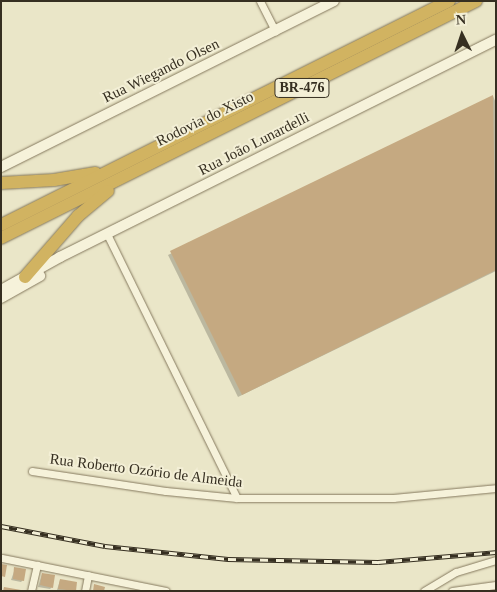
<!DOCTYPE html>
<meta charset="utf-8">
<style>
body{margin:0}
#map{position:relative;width:497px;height:592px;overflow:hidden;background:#eae6c8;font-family:"Times New Roman",serif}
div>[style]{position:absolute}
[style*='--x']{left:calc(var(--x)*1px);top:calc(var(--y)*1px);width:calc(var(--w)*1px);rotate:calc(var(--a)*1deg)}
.shadow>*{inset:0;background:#0003}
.building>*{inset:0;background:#c5a981}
.roads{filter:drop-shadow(0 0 1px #85795e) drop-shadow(0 0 1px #85795e)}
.street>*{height:7px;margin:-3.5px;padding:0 3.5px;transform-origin:3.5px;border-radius:3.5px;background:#f6f2da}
.secondary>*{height:10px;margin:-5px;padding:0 5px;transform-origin:5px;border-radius:5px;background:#f6f2da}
.highway>*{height:12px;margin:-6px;padding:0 6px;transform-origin:6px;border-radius:6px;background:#d1b361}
.rail>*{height:4.5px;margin-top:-2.25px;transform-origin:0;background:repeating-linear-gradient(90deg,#f3efd6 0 8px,#362f21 0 16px);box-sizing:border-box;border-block:1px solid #362f21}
span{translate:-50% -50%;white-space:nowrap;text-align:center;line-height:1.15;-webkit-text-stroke:4px #f3efd6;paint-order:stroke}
.shield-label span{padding:1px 4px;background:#f3efd6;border:1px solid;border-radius:4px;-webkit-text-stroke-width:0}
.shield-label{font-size:14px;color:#362f21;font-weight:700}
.street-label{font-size:15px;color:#362f21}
.frame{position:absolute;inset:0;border:2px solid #362f21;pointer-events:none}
.north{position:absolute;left:437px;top:10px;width:50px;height:50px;-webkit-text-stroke:4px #f3efd6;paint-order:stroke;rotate:356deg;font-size:14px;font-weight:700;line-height:20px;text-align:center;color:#362f21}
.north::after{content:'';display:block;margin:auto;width:18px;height:22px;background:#362f21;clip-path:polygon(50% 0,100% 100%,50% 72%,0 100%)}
</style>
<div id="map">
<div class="shadow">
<i style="clip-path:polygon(493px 96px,496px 103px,496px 271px,238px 397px,168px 255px)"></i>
<i style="clip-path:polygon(15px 569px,23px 580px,21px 582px,11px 580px)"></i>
<i style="clip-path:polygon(42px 574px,52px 587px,50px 589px,38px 587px)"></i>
<i style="clip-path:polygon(60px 580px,75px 591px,57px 590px)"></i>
</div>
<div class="building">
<i style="clip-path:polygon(493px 95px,496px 270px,242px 395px,170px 251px)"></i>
<i style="clip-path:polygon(1px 564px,7px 565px,5px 577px,1px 576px)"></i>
<i style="clip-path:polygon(14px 567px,26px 569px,24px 581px,13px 579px)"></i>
<i style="clip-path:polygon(42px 573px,55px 575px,53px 588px,40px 585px)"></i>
<i style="clip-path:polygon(60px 579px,77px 582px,76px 591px,58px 589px)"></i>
<i style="clip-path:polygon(94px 584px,105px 587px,104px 591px,93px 591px)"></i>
<i style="clip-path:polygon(4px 587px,21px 590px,20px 591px,3px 591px)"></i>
</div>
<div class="roads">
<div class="street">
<i style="--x:260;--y:1;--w:34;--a:63"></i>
<i style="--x:107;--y:234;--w:294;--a:63.8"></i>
<i style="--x:32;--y:471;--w:135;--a:8.5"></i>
<i style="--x:166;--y:491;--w:71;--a:5.6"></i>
<i style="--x:237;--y:498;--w:156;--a:0"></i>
<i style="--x:393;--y:498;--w:103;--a:-5.5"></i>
<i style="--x:2;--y:558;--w:167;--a:11.4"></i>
<i style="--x:31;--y:591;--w:27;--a:-77"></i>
<i style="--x:85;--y:591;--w:16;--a:-79"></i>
<i style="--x:424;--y:591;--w:37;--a:-31"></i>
<i style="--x:456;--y:572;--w:42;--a:-16.7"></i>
<i style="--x:452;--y:591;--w:44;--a:-7.8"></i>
</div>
<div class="secondary">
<i style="--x:1;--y:167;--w:372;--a:-26.5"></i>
<i style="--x:1;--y:290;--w:68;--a:-29.2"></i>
<i style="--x:60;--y:257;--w:487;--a:-26.5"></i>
<i style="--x:1;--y:298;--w:45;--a:-29.4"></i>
</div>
<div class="highway">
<i style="--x:1;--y:183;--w:53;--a:-3.2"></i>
<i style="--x:54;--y:180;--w:42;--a:-9.7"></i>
<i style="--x:1;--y:225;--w:501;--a:-26.57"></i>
<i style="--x:1;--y:238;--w:531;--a:-26.52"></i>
<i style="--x:25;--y:277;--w:81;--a:-49"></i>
<i style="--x:78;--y:216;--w:39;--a:-40"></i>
</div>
</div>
<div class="rail">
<i style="--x:1;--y:526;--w:106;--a:10.9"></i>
<i style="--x:105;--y:546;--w:124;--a:6"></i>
<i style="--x:228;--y:559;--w:150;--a:1.1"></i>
<i style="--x:378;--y:562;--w:118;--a:-4.8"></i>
</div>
<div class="shield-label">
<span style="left:302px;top:88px">BR-476</span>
</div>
<div class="street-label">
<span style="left:161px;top:71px;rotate:-26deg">Rua Wiegando Olsen</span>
<span style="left:205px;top:119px;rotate:-26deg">Rodovia do Xisto</span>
<span style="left:254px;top:144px;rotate:-27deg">Rua João Lunardelli</span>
<span style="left:146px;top:471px;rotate:7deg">Rua Roberto Ozório de Almeida</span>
</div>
<div class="frame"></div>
<div class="north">N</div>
</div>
